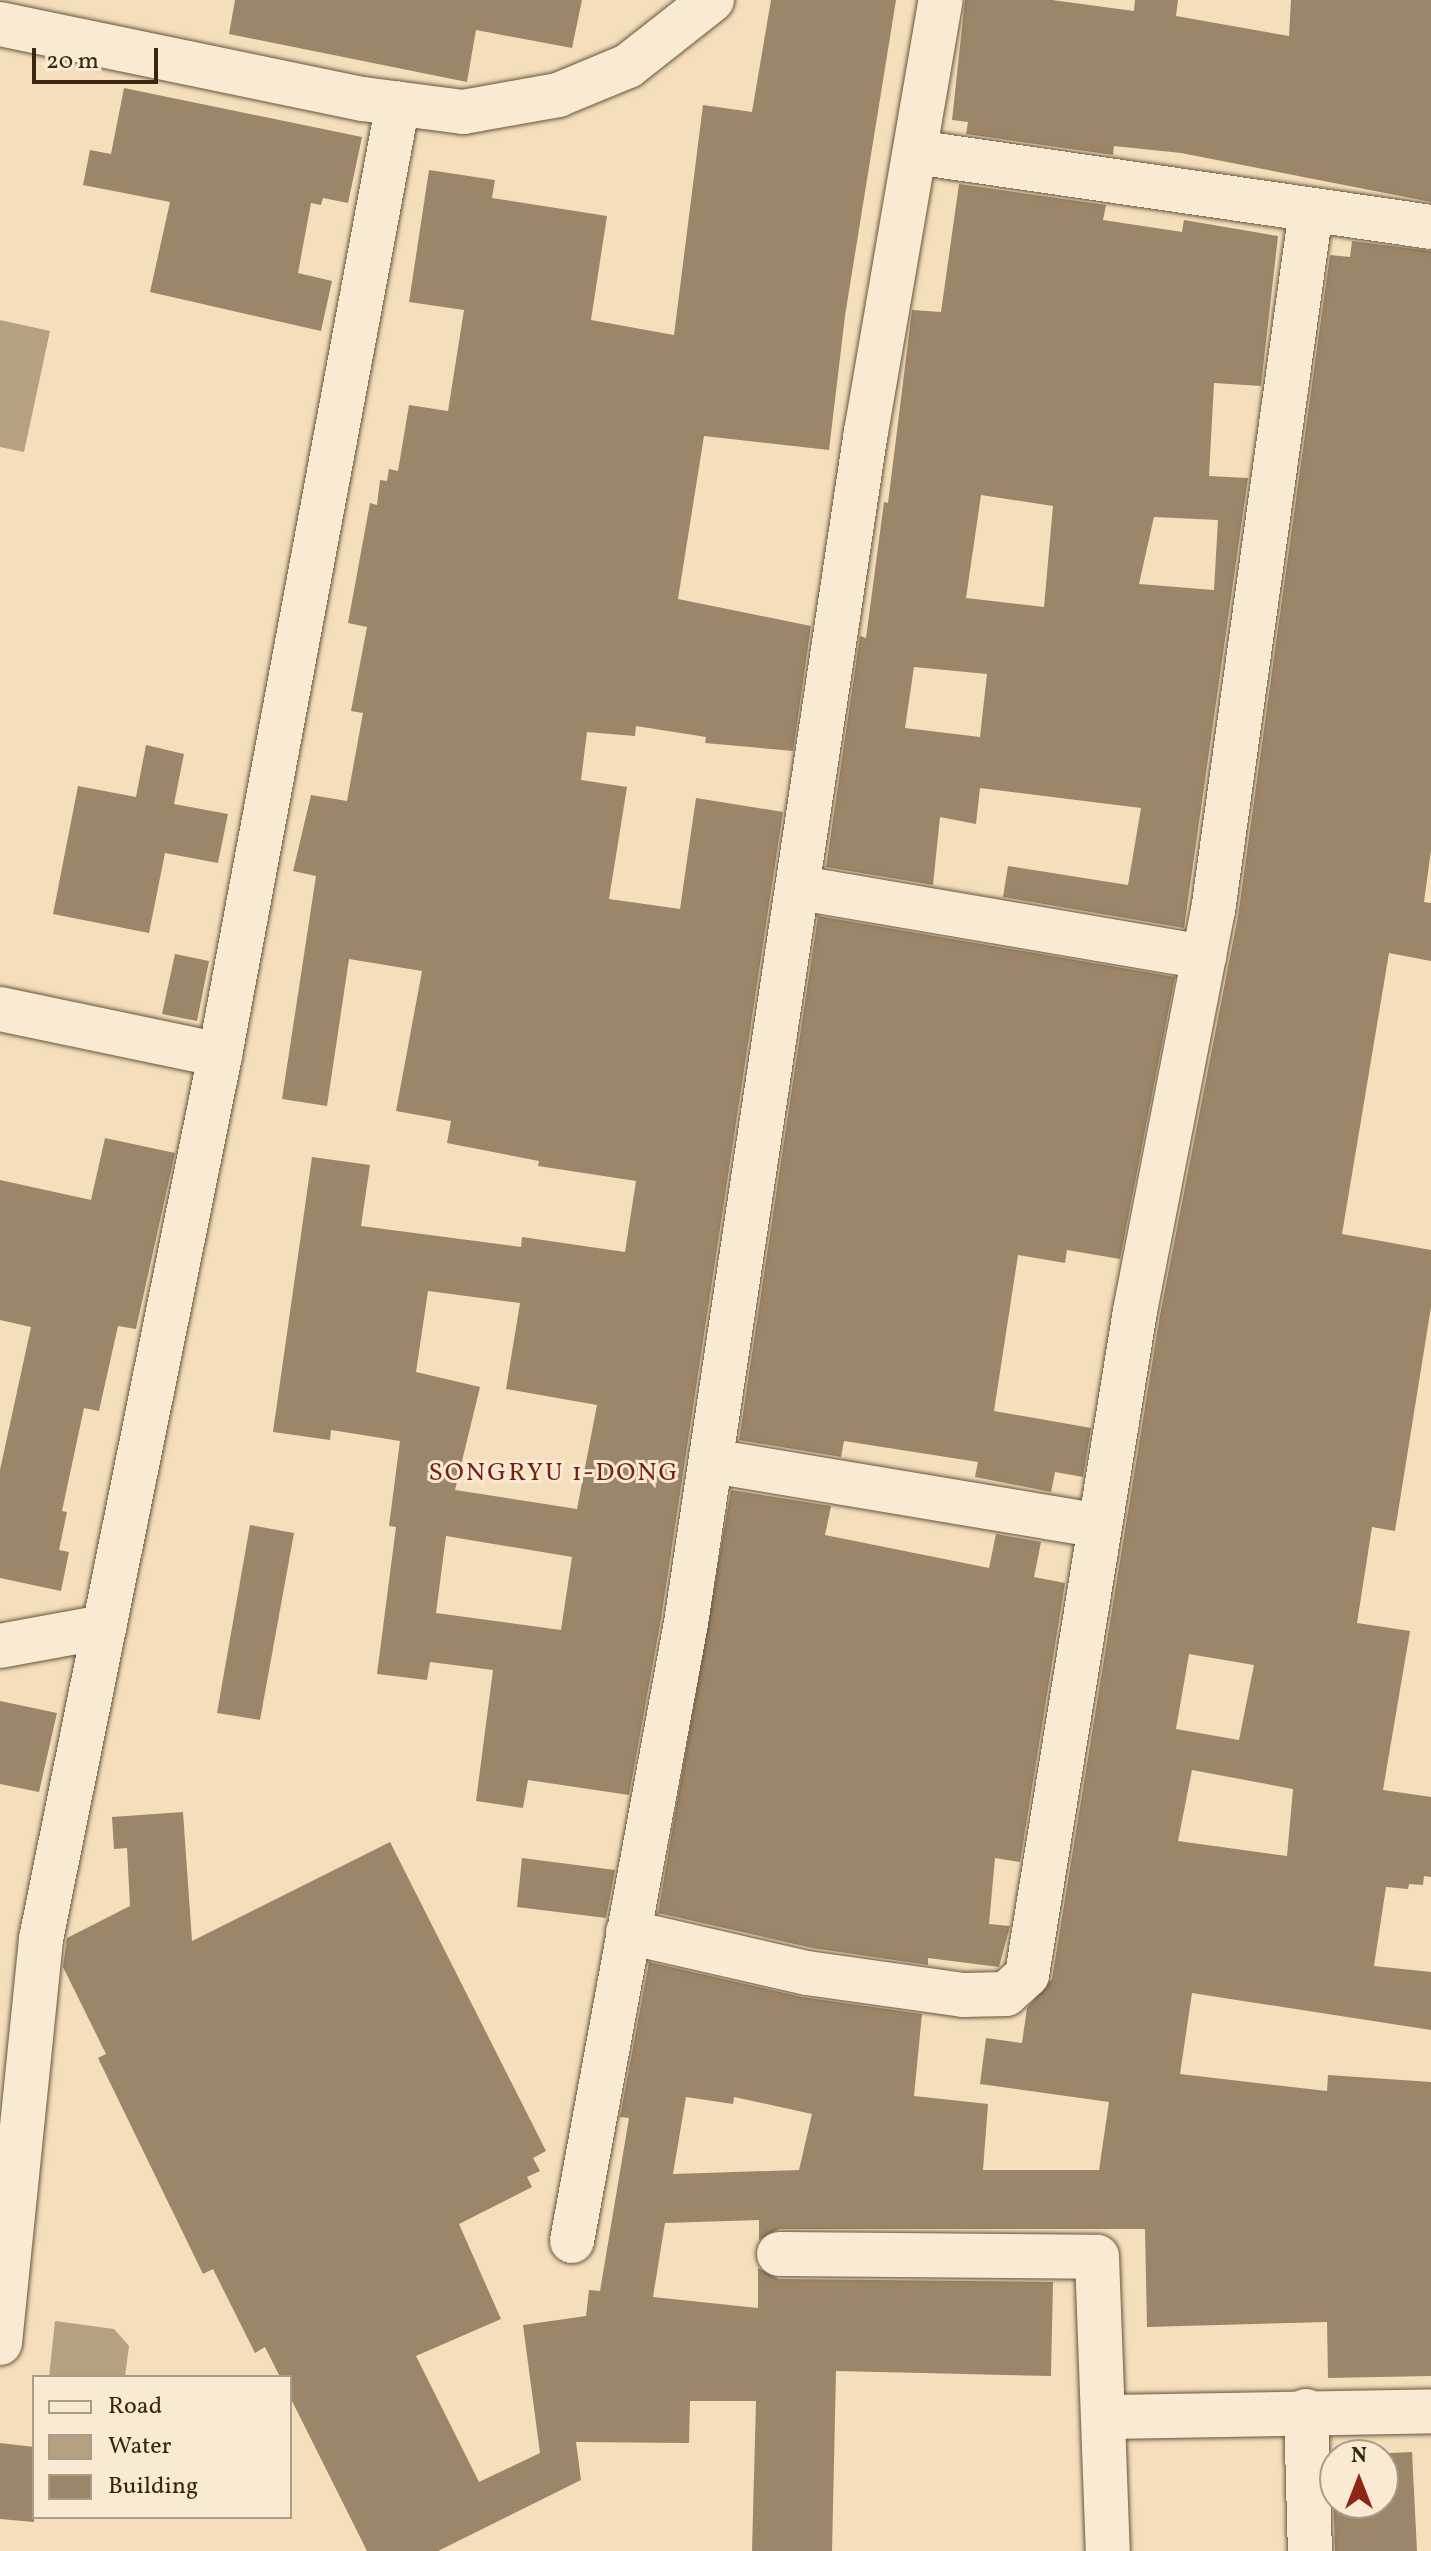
<!DOCTYPE html>
<style>
body{margin:0}
#map{position:relative;width:1431px;height:2551px;overflow:hidden;background:#f4debb;font-family:Vollkorn,serif}
div>[style]{position:absolute}
[style*='--x']{left:calc(var(--x)*1px);top:calc(var(--y)*1px);width:calc(var(--w)*1px);rotate:calc(var(--a)*1deg)}
.water>*{inset:0;background:#b5a082}
.building>*{inset:0;background:#9b866a}
.roads{filter:drop-shadow(0 0 2px #68553c) drop-shadow(0 0 2px #68553c)}
.minor>*{height:44px;margin:-22px;padding:0 22px;transform-origin:22px;border-radius:22px;background:#f8ead3}
span{translate:-50% -50%;white-space:nowrap;text-align:center;line-height:1.15;-webkit-text-stroke:6px #f8ead3;paint-order:stroke}
.quarter-label{font-size:26px;color:#7a1f14;letter-spacing:2px}
.legend{position:absolute;left:32px;top:2375px;width:260px;height:144px;box-sizing:border-box;background:#f8ead3;border:2px solid #ac9c86;margin:0;padding:10px 14px;list-style:none;font-size:24px;color:#3a2712}
.legend li{display:flex;align-items:center;gap:16px;height:40px}
.legend b{width:40px;border:2px solid #ac9c86}
.north{position:absolute;left:1319px;top:2439px;width:80px;height:80px;box-sizing:border-box;background:#f8ead3;border:2px solid #ac9c86;border-radius:50%;rotate:0deg;font-size:22px;font-weight:700;line-height:32px;text-align:center;color:#3a2712}
.north::after{content:'';display:block;margin:auto;width:28px;height:36px;background:#8f2418;clip-path:polygon(50% 0,100% 100%,50% 72%,0 100%)}
.scale{position:absolute;left:32px;top:48px;width:126px;height:36px;box-sizing:border-box;border:4px solid #3a2712;border-top:0;padding-left:10px;font-size:24px;line-height:28px;white-space:nowrap;color:#3a2712;-webkit-text-stroke:6px #f8ead3;paint-order:stroke}
</style>
<div id="map">
<div class="water">
<i style="clip-path:polygon(0 320px,50px 331px,24px 452px,0 447px)"></i>
<i style="clip-path:polygon(55px 2321px,114px 2329px,129px 2346px,125px 2377px,49px 2377px)"></i>
</div>
<div class="building">
<i style="clip-path:polygon(235px 0,582px 0,572px 48px,476px 30px,467px 82px,229px 34px)"></i>
<i style="clip-path:polygon(evenodd,771px 0,896px 0,845px 316px,829px 450px,704px 436px,678px 599px,811px 626px,793px 751px,705px 743px,706px 737px,636px 726px,635px 736px,587px 732px,581px 780px,627px 787px,609px 899px,680px 909px,696px 798px,783px 812px,661px 1619px,629px 1795px,528px 1780px,523px 1808px,476px 1801px,493px 1670px,430px 1662px,427px 1680px,377px 1674px,396px 1527px,389px 1526px,400px 1441px,331px 1430px,330px 1440px,273px 1432px,312px 1157px,370px 1165px,361px 1226px,521px 1247px,522px 1237px,625px 1252px,636px 1181px,538px 1166px,539px 1161px,447px 1143px,451px 1121px,396px 1111px,422px 971px,349px 959px,327px 1106px,282px 1099px,316px 876px,293px 871px,311px 795px,347px 801px,363px 713px,351px 711px,367px 627px,348px 623px,370px 503px,377px 505px,380px 480px,387px 481px,389px 469px,398px 471px,409px 405px,448px 411px,464px 310px,409px 302px,429px 170px,495px 180px,492px 198px,607px 216px,591px 320px,674px 335px,703px 105px,752px 112px,771px 0,428px 1291px,520px 1303px,506px 1389px,597px 1405px,577px 1509px,455px 1490px,480px 1387px,416px 1372px,428px 1291px,771px 0,446px 1536px,572px 1557px,561px 1630px,436px 1613px,446px 1536px)"></i>
<i style="clip-path:polygon(965px 0,1052px 0,1134px 11px,1135px 0,1178px 0,1176px 16px,1289px 36px,1291px 0,1431px 0,1431px 202px,1181px 153px,1114px 146px,1113px 155px,966px 134px,968px 122px,952px 120px)"></i>
<i style="clip-path:polygon(124px 88px,362px 137px,348px 203px,323px 198px,321px 205px,311px 203px,298px 273px,332px 281px,321px 331px,150px 292px,170px 202px,83px 185px,90px 150px,111px 154px)"></i>
<i style="clip-path:polygon(evenodd,959px 184px,1106px 205px,1103px 220px,1182px 232px,1184px 220px,1278px 236px,1261px 386px,1214px 383px,1209px 476px,1248px 478px,1184px 928px,1003px 897px,1008px 866px,1128px 885px,1141px 808px,980px 788px,976px 824px,940px 817px,933px 885px,826px 867px,860px 636px,866px 638px,884px 502px,888px 503px,912px 310px,941px 312px,959px 184px,981px 495px,1053px 506px,1044px 607px,966px 598px,981px 495px,959px 184px,1154px 517px,1218px 520px,1214px 590px,1139px 584px,1154px 517px,959px 184px,914px 667px,987px 674px,980px 737px,905px 728px,914px 667px)"></i>
<i style="clip-path:polygon(evenodd,1352px 241px,1431px 251px,1431px 850px,1424px 902px,1431px 903px,1431px 961px,1389px 953px,1342px 1234px,1431px 1250px,1431px 1307px,1395px 1531px,1372px 1527px,1357px 1623px,1410px 1631px,1383px 1790px,1431px 1797px,1431px 1877px,1424px 1876px,1423px 1885px,1409px 1884px,1408px 1889px,1386px 1887px,1374px 1966px,1431px 1972px,1431px 2030px,1192px 1993px,1180px 2074px,1327px 2091px,1328px 2075px,1431px 2082px,1431px 2376px,1328px 2378px,1327px 2322px,1147px 2327px,1145px 2229px,779px 2229px,759px 2240px,759px 2220px,665px 2223px,653px 2297px,758px 2308px,758px 2268px,779px 2279px,1053px 2282px,1051px 2376px,836px 2371px,832px 2551px,752px 2551px,756px 2401px,690px 2401px,689px 2443px,576px 2442px,581px 2480px,438px 2551px,367px 2551px,290px 2397px,290px 2377px,280px 2377px,265px 2347px,255px 2353px,213px 2269px,203px 2274px,98px 2058px,106px 2054px,63px 1967px,67px 1938px,130px 1906px,127px 1848px,114px 1849px,112px 1817px,183px 1812px,192px 1941px,390px 1842px,546px 2151px,533px 2158px,540px 2171px,527px 2177px,532px 2187px,459px 2224px,501px 2319px,416px 2356px,479px 2482px,540px 2453px,523px 2325px,586px 2316px,589px 2290px,600px 2291px,629px 2118px,620px 2117px,649px 1962px,802px 1997px,922px 2014px,914px 2096px,988px 2104px,983px 2170px,1099px 2170px,1109px 2102px,980px 2084px,986px 2038px,1022px 2043px,1027px 2008px,1052px 1979px,1160px 1315px,1238px 916px,1330px 255px,1350px 257px,1352px 241px,1189px 1654px,1254px 1665px,1239px 1740px,1176px 1729px,1189px 1654px,1352px 241px,1192px 1770px,1293px 1789px,1287px 1856px,1178px 1841px,1192px 1770px,1352px 241px,686px 2097px,733px 2104px,734px 2097px,812px 2114px,799px 2170px,673px 2174px,686px 2097px)"></i>
<i style="clip-path:polygon(146px 745px,184px 754px,174px 804px,228px 814px,218px 863px,165px 853px,149px 933px,53px 914px,78px 786px,136px 797px)"></i>
<i style="clip-path:polygon(818px 916px,1175px 977px,1120px 1259px,1067px 1250px,1065px 1263px,1018px 1255px,994px 1411px,1091px 1428px,1083px 1477px,1055px 1472px,1051px 1492px,975px 1477px,978px 1462px,844px 1441px,841px 1457px,739px 1440px)"></i>
<i style="clip-path:polygon(175px 954px,209px 961px,197px 1021px,162px 1014px)"></i>
<i style="clip-path:polygon(105px 1138px,175px 1153px,136px 1329px,118px 1326px,99px 1411px,84px 1408px,62px 1511px,67px 1512px,59px 1550px,69px 1552px,61px 1591px,0 1578px,0 1470px,31px 1327px,0 1320px,0 1180px,91px 1200px)"></i>
<i style="clip-path:polygon(731px 1490px,831px 1506px,825px 1535px,989px 1568px,996px 1534px,1041px 1542px,1034px 1577px,1065px 1583px,1020px 1862px,995px 1858px,989px 1924px,1010px 1926px,999px 1967px,928px 1958px,928px 1965px,812px 1948px,658px 1913px)"></i>
<i style="clip-path:polygon(250px 1525px,294px 1533px,260px 1720px,217px 1713px)"></i>
<i style="clip-path:polygon(0 1701px,57px 1713px,39px 1792px,0 1784px)"></i>
<i style="clip-path:polygon(522px 1858px,615px 1870px,606px 1918px,517px 1907px)"></i>
<i style="clip-path:polygon(0 2443px,34px 2447px,34px 2522px,0 2519px)"></i>
<i style="clip-path:polygon(1412px 2452px,1417px 2551px,1335px 2551px,1332px 2456px,1335px 2503px,1383px 2503px,1383px 2455px,1346px 2455px)"></i>
</div>
<div class="roads">
<div class="minor">
<i style="--x:0;--y:24;--w:371;--a:11.7"></i>
<i style="--x:363;--y:99;--w:101;--a:7.4"></i>
<i style="--x:463;--y:112;--w:97;--a:-10.1"></i>
<i style="--x:558;--y:95;--w:76;--a:-22.5"></i>
<i style="--x:628;--y:66;--w:107;--a:-38.2"></i>
<i style="--x:915;--y:152;--w:521;--a:8.27"></i>
<i style="--x:800;--y:888;--w:410;--a:9.7"></i>
<i style="--x:0;--y:1009;--w:225;--a:11.8"></i>
<i style="--x:712;--y:1461;--w:393;--a:9.5"></i>
<i style="--x:0;--y:1646;--w:106;--a:-10.4"></i>
<i style="--x:628;--y:1932;--w:184;--a:12.9"></i>
<i style="--x:807;--y:1973;--w:158;--a:8"></i>
<i style="--x:963;--y:1995;--w:43;--a:-1.3"></i>
<i style="--x:1006;--y:1994;--w:28;--a:-42"></i>
<i style="--x:1027;--y:1975;--w:673;--a:-80.76"></i>
<i style="--x:1135;--y:1311;--w:408;--a:-79"></i>
<i style="--x:1213;--y:911;--w:708;--a:-82.04"></i>
<i style="--x:572;--y:2241;--w:628;--a:-79.55"></i>
<i style="--x:686;--y:1623;--w:1205;--a:-81.41"></i>
<i style="--x:866;--y:432;--w:438;--a:-80.2"></i>
<i style="--x:779;--y:2254;--w:318;--a:0.5"></i>
<i style="--x:1097;--y:2257;--w:294;--a:87.9"></i>
<i style="--x:0;--y:2343;--w:406;--a:-84.2"></i>
<i style="--x:41;--y:1939;--w:902;--a:-78.55"></i>
<i style="--x:220;--y:1055;--w:968;--a:-79.41"></i>
<i style="--x:1306;--y:2411;--w:140;--a:88.4"></i>
<i style="--x:1103;--y:2417;--w:328;--a:-1"></i>
</div>
</div>
<div class="quarter-label">
<span style="left:554px;top:1474px">SONGRYU 1-DONG</span>
</div>
<ul class="legend">
<li><b style="height:10px;background:#f8ead3"></b>Road</li>
<li><b style="height:22px;background:#b5a082"></b>Water</li>
<li><b style="height:22px;background:#9b866a"></b>Building</li>
</ul>
<div class="north">N</div>
<div class="scale">20 m</div>
</div>
